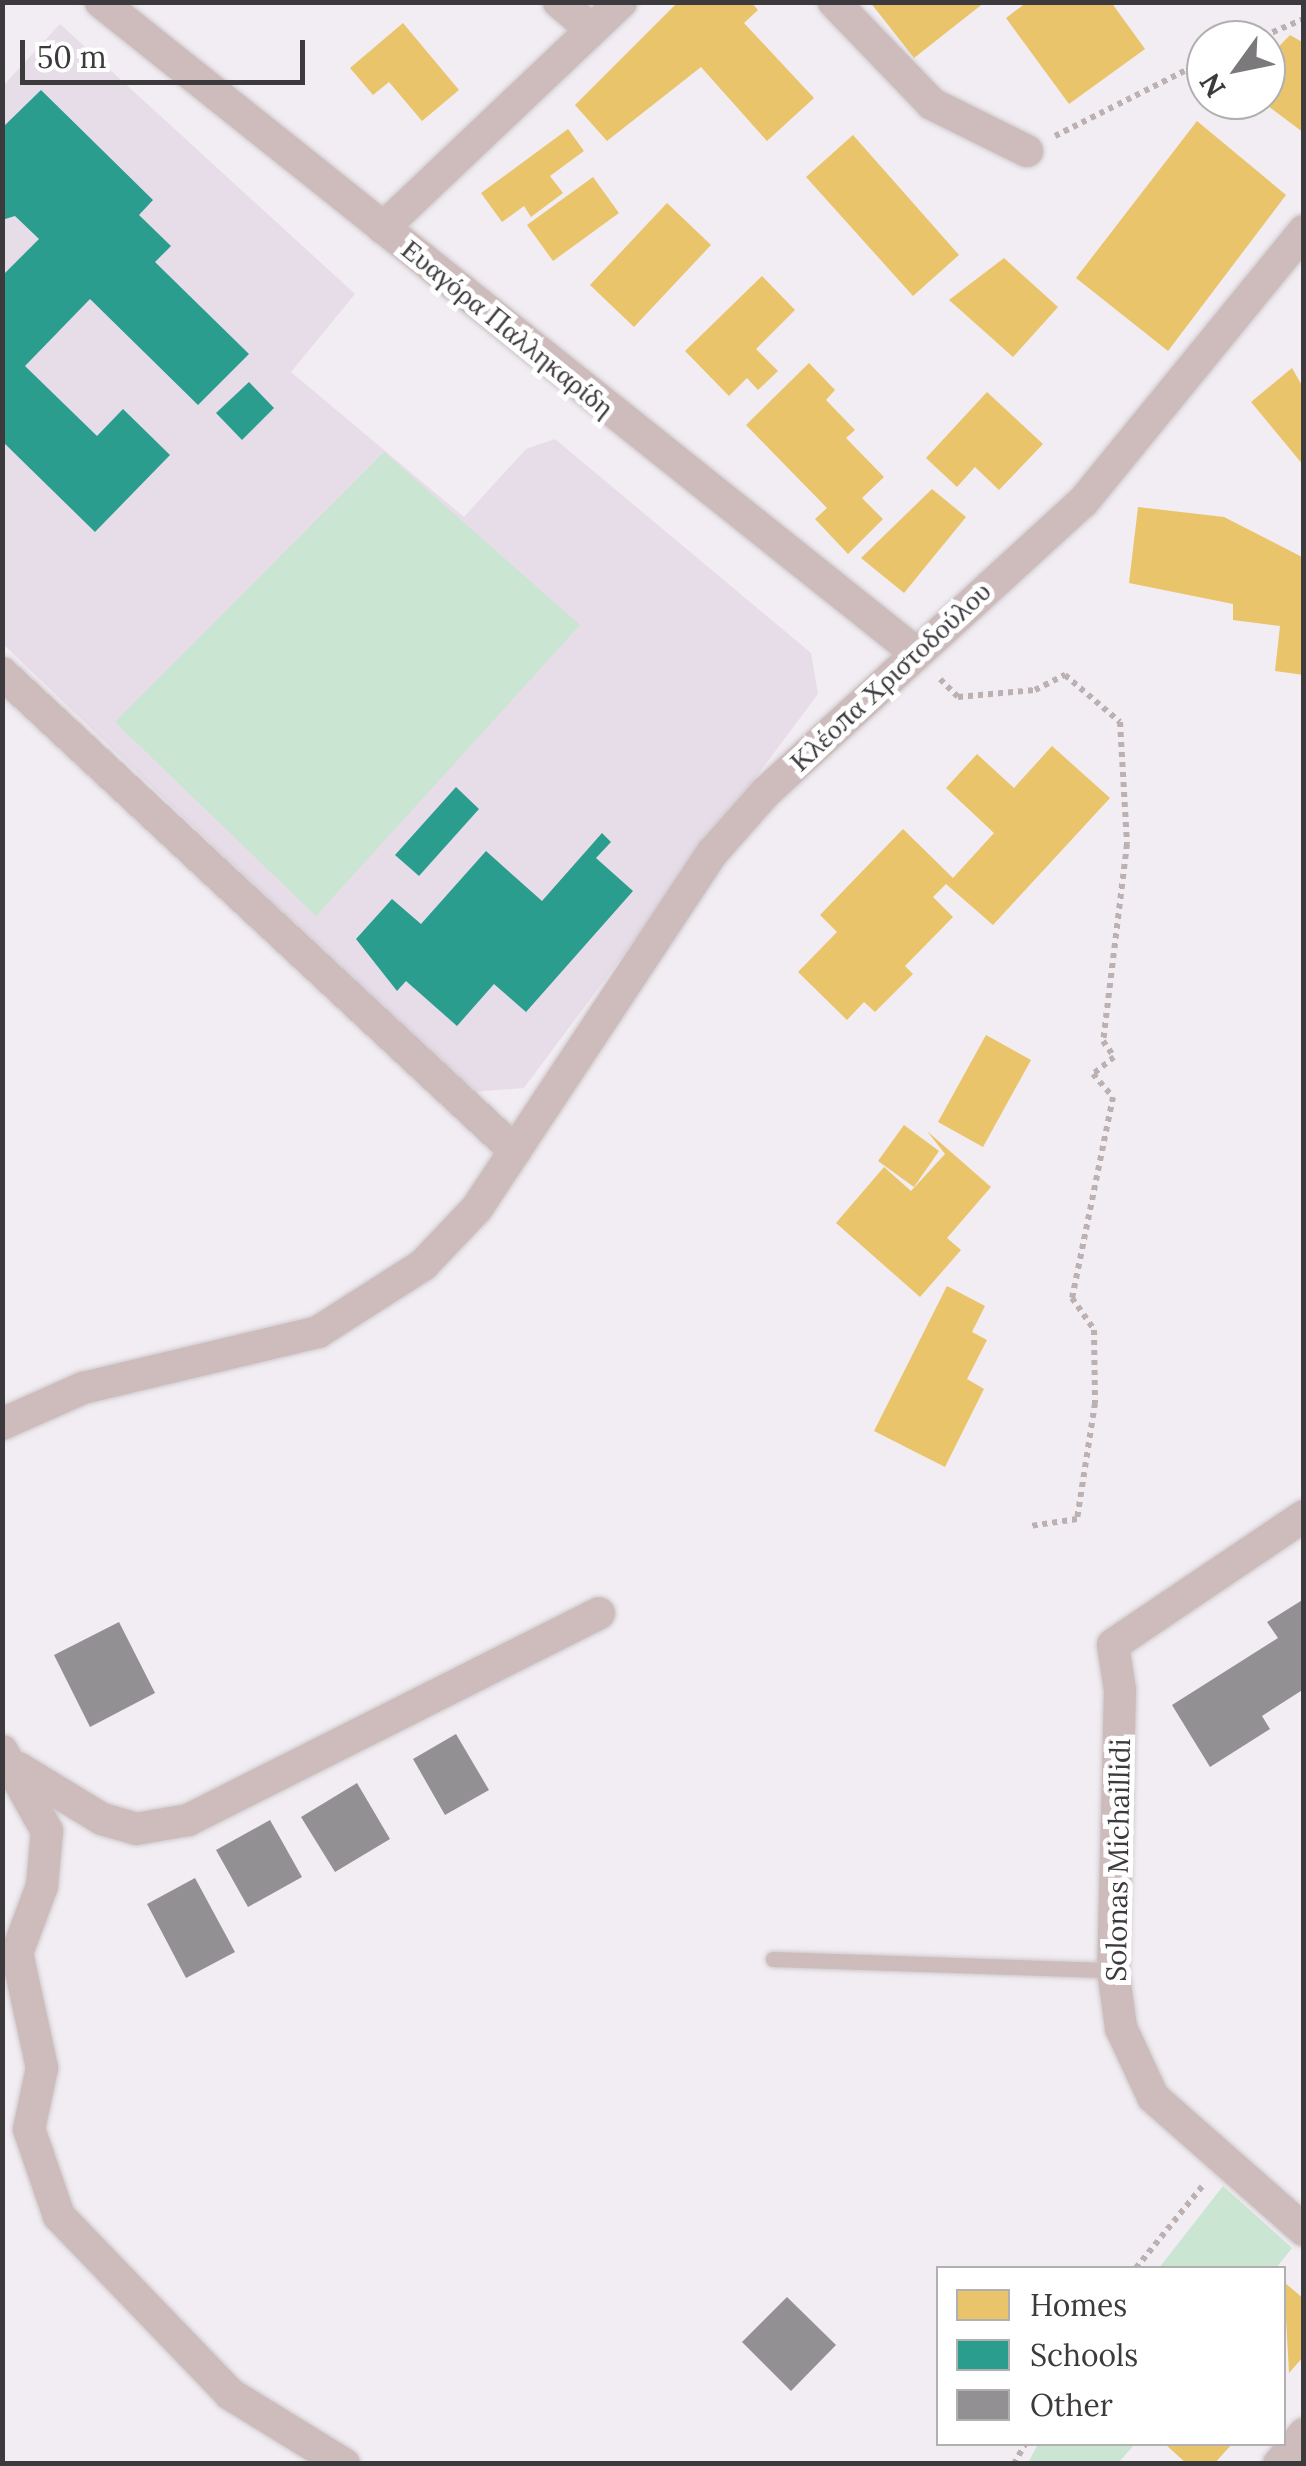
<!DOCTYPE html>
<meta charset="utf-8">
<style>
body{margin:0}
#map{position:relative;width:1306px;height:2466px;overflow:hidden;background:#f2edf2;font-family:Lora,serif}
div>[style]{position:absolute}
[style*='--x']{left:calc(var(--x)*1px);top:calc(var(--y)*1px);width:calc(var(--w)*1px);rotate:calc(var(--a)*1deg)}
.built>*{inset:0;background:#e7dde8}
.green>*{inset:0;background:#cae5d1}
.homes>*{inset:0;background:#e9c46a}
.schools>*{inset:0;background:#2a9d8f}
.building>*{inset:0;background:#939093}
.path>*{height:6px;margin-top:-3px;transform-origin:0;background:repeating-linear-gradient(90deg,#bcb0b1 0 5px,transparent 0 10px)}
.roads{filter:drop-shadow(0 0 2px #cdcacd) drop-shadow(0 0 2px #cdcacd)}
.lane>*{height:15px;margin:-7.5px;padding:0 7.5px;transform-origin:7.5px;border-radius:7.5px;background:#cebbbb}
.street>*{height:32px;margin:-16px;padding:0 16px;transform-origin:16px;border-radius:16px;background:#cebbbb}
span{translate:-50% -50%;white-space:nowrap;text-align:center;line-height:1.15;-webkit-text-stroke:10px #fff;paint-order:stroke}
.street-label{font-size:28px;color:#3d3a3d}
.frame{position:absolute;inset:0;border:5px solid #3d3a3d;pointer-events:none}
.legend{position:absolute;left:936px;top:2266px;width:350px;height:180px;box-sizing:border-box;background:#fff;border:2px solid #b1b0b1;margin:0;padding:12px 18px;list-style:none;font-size:30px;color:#3d3a3d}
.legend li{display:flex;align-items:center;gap:20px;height:50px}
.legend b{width:50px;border:2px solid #b1b0b1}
.north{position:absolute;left:1186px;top:20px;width:100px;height:100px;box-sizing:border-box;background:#fff;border:2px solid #b1b0b1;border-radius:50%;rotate:237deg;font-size:28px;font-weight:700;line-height:40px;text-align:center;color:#3d3a3d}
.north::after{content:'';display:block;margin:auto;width:35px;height:45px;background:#7c797c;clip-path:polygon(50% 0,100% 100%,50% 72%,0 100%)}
.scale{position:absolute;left:20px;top:40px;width:285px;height:45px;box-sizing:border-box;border:5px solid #3d3a3d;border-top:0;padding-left:12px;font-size:30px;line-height:35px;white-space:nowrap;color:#3d3a3d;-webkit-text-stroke:8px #fff;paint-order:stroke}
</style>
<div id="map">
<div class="built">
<i style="clip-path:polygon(60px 24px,355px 294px,291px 372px,464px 517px,526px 449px,555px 439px,811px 653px,818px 694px,524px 1088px,470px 1092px,3px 644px,2px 87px)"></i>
</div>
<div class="green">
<i style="clip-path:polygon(384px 452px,580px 625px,316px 916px,115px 722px)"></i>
<i style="clip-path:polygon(1223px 2186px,1292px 2248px,1276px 2268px,1159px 2268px)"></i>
<i style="clip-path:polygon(1038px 2444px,1135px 2444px,1118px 2463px,1028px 2463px)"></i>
</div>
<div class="homes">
<i style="clip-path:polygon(678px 2px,751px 2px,758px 10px,744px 23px,814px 98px,767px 141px,701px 67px,607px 141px,575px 105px)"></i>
<i style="clip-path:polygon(870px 2px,985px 2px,914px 58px)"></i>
<i style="clip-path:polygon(1027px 2px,1111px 2px,1145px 49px,1069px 104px,1006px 18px)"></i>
<i style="clip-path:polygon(403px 23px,459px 90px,422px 121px,389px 82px,373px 95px,350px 68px)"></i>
<i style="clip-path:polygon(1290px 35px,1304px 43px,1304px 133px,1260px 100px,1266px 60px)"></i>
<i style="clip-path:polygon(1197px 121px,1286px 195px,1168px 351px,1076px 278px)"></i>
<i style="clip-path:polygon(568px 129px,584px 151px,550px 176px,563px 193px,531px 217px,524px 206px,502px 222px,481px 193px)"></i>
<i style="clip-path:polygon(853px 135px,959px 255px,913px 296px,806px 177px)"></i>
<i style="clip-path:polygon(593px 177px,619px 213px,553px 261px,527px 225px)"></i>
<i style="clip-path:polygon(667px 203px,711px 245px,634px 327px,590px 285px)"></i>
<i style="clip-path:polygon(1004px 258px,1058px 307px,1013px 357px,949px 300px)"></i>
<i style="clip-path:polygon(762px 276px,795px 310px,756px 349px,778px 371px,758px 390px,747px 378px,729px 396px,685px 351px)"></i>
<i style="clip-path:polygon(809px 363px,835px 390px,826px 400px,855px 430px,846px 438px,884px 477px,862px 498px,883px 519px,848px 554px,815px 519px,827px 508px,746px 425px)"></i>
<i style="clip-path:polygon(1292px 368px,1304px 389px,1304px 466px,1251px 402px)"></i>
<i style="clip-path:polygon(987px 392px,1043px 444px,999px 490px,975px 467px,957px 487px,926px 458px)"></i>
<i style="clip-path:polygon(932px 489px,966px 517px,904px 593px,861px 558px)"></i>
<i style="clip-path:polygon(1138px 507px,1224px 517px,1304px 558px,1304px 675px,1275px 671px,1280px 626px,1233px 620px,1233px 604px,1129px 583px)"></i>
<i style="clip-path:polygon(1052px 746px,1110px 798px,993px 925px,946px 884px,933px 897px,953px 917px,905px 966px,913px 974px,875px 1012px,864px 1002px,847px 1020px,798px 972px,837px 932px,820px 915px,903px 829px,953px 878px,994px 833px,946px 788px,977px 754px,1014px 788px)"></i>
<i style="clip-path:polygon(986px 1035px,1031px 1060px,983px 1147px,938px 1122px)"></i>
<i style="clip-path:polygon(904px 1125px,939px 1151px,914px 1187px,878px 1161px)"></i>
<i style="clip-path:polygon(927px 1131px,991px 1187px,947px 1238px,961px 1250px,920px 1297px,836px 1223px,884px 1167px,911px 1191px,945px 1154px)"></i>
<i style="clip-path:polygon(947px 1286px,985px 1306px,972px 1332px,987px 1340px,967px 1379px,984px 1389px,945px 1467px,874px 1431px)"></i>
<i style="clip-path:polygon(1284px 2282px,1304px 2299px,1304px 2356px,1289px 2373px)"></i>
<i style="clip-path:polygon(1165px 2444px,1232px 2444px,1214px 2464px,1187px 2464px)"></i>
</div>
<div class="schools">
<i style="clip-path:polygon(41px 90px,153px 200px,139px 215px,171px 246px,155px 262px,249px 354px,198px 405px,90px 299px,25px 366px,97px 436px,123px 409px,170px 455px,95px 532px,2px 441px,2px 276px,39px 239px,15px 216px,2px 220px,2px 128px)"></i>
<i style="clip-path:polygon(249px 382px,274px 408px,242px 440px,216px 413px)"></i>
<i style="clip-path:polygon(456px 787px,479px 809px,419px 876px,395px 855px)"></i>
<i style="clip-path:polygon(602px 833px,611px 842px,596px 858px,633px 891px,526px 1012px,494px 984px,457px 1026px,406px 981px,397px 991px,356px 939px,392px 899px,421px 924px,486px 851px,542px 901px)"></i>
</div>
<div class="building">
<i style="clip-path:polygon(1304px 1599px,1304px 1689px,1262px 1716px,1270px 1729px,1210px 1767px,1172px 1705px,1278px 1638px,1267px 1622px)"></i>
<i style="clip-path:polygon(119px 1622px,155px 1693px,90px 1727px,54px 1655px)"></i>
<i style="clip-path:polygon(456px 1734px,489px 1790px,445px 1815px,413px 1759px)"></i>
<i style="clip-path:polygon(357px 1783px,390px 1839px,335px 1872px,301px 1817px)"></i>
<i style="clip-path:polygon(270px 1820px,302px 1877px,248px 1907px,216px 1850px)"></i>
<i style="clip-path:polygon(195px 1878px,235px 1952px,186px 1978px,147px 1904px)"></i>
<i style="clip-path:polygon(787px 2297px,836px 2345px,791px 2391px,742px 2342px)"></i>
</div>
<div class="path">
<i style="--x:1254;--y:40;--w:54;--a:-22.8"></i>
<i style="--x:1055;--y:136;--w:169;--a:-26.7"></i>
<i style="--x:940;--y:679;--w:25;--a:45"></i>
<i style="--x:958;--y:697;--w:77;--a:-5.2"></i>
<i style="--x:1035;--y:690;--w:34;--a:-27"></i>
<i style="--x:1065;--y:675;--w:72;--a:40.5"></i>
<i style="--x:1120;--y:722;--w:122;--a:86.7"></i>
<i style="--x:1127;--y:844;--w:198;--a:96.9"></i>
<i style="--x:1103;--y:1041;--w:19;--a:55"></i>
<i style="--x:1114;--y:1057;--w:27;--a:141"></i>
<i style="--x:1093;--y:1074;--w:30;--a:49"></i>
<i style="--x:1113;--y:1097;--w:205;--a:101.5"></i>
<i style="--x:1072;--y:1298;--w:39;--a:55"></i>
<i style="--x:1094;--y:1330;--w:73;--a:89.2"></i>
<i style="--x:1095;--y:1403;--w:117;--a:98.8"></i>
<i style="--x:1077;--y:1519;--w:48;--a:171.5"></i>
<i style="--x:1136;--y:2268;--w:108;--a:-51"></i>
<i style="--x:1014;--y:2464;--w:23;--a:-61"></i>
</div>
<div class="roads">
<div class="lane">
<i style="--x:773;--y:1959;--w:340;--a:1.9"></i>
</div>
<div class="street">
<i style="--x:101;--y:2;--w:1042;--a:38.61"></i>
<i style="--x:559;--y:2;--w:40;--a:40"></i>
<i style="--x:834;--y:2;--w:141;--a:46.1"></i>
<i style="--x:932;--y:104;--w:106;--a:26.3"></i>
<i style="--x:383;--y:228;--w:328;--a:-43.5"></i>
<i style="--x:2;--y:673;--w:701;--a:42.98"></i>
<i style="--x:2;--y:1424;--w:89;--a:-24"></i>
<i style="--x:83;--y:1388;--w:242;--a:-13.4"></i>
<i style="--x:318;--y:1332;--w:125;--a:-32.5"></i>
<i style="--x:423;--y:1265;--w:79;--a:-46.5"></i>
<i style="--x:477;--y:1208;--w:427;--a:-56.5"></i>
<i style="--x:713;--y:852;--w:79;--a:-48.6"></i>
<i style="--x:765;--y:793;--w:431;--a:-42.5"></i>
<i style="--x:1083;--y:502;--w:350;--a:-50.8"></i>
<i style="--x:1304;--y:1516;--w:230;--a:146"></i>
<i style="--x:1113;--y:1645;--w:46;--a:81.2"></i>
<i style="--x:1120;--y:1690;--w:280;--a:91.4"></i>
<i style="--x:1113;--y:1970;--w:59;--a:82.1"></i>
<i style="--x:1121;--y:2028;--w:76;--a:65.1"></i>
<i style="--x:1153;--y:2097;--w:201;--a:41.4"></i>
<i style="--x:2;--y:1751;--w:92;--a:60.6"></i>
<i style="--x:47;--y:1831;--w:55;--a:95.2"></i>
<i style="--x:42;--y:1886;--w:72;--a:110.5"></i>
<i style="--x:17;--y:1953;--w:118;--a:77.7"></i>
<i style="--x:42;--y:2068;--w:62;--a:102"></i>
<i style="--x:29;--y:2129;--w:92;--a:71"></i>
<i style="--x:59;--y:2216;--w:247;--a:46.1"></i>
<i style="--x:230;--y:2394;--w:134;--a:31.6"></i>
<i style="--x:18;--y:1768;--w:98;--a:31.3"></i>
<i style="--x:102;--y:1819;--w:35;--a:16"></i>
<i style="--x:136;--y:1829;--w:53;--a:-9.8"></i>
<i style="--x:188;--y:1820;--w:460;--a:-26.7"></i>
<i style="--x:1279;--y:2464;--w:39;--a:-50"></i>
</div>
</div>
<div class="street-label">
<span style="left:508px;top:328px;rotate:39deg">Ευαγόρα Παλληκαρίδη</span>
<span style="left:890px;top:676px;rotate:-43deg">Κλέοπα Χριστοδούλου</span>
<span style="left:1118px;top:1860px;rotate:-89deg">Solonas Michaillidi</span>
</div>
<div class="frame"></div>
<ul class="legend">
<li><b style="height:28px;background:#e9c46a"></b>Homes</li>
<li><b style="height:28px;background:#2a9d8f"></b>Schools</li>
<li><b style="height:28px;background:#939093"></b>Other</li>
</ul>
<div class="north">N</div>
<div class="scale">50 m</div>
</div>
